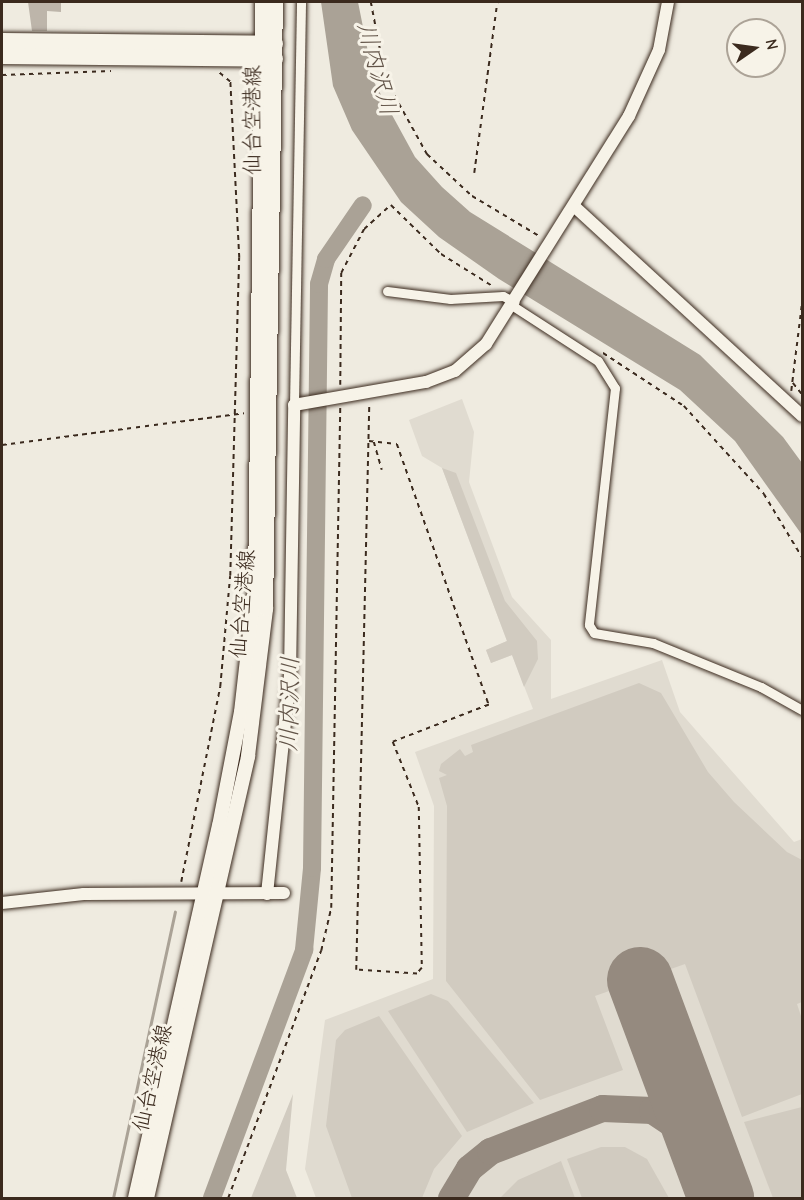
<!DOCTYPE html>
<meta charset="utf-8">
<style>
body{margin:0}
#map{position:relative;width:804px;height:1200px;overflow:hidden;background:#efebe0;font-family:"Comic Neue","Klee One",sans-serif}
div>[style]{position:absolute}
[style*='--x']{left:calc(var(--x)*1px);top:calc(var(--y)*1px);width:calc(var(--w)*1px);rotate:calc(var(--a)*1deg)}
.built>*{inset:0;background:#e0dbd0}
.green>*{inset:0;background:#d1cbc0}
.water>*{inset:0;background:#aaa296}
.stream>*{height:3px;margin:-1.5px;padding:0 1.5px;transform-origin:1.5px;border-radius:1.5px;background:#aaa296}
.river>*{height:18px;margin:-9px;padding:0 9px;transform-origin:9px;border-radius:9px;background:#aaa296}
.taxiway>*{height:27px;margin:-13.5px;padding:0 13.5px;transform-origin:13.5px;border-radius:13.5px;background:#958a7f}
.runway>*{height:66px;margin:-33px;padding:0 33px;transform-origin:33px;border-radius:33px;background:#958a7f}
.building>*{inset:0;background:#bdb5aa}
.path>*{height:1.5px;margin-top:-0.75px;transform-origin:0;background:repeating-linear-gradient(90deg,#3b2a1e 0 4.5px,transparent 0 9px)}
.roads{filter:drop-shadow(0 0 2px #3b2a1e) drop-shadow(0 0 2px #3b2a1e)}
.street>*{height:9px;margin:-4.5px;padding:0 4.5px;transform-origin:4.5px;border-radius:4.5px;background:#f7f3e8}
.secondary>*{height:12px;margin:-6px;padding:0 6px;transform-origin:6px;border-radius:6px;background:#f7f3e8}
.primary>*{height:14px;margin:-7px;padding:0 7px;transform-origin:7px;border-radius:7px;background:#f7f3e8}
.highway>*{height:16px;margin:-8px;padding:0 8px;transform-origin:8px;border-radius:8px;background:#f7f3e8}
span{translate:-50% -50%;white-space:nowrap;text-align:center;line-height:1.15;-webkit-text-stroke:6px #f7f3e8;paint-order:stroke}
.street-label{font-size:22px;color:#3b2a1e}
.water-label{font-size:24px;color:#625448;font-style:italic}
.frame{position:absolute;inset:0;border:3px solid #3b2a1e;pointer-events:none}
.north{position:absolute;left:726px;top:18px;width:60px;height:60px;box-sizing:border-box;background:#f7f3e8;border:2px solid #aca397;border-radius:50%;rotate:77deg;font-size:16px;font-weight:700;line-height:24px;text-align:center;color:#3b2a1e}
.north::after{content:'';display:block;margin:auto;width:21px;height:27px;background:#3b2a1e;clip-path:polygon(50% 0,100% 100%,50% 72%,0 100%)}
</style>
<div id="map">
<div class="built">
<i style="clip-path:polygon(462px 399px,474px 432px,469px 482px,512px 597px,551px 640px,551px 699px,662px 660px,680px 712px,794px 842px,802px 839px,802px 1198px,316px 1198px,305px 1169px,325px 1020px,433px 979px,434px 806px,415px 752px,533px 709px,512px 655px,491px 663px,486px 650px,507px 641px,442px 468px,422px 456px,409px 420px)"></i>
</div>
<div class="green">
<i style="clip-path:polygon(442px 468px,456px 473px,505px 601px,537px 641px,538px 659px,524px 687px,512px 655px,491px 663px,486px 650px,507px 641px)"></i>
<i style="clip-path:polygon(639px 683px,661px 693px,708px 772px,734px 802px,787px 852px,802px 860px,802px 1002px,797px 1004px,802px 1019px,802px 1094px,742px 1117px,685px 964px,595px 996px,623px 1070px,540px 1100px,446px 981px,447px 806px,439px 778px,447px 775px,439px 771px,441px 764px,460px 749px,465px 756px,473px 752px,471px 745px)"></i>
<i style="clip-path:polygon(431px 994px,448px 1001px,534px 1103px,467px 1132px,388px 1011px)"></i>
<i style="clip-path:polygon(379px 1016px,462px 1136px,434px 1169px,422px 1198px,352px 1198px,326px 1126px,336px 1040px,345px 1030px)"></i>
<i style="clip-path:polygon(293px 1094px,286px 1170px,297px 1198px,251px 1198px)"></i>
<i style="clip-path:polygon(802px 1107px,802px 1198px,773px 1198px,744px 1122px)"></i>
<i style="clip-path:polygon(601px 1147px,625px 1147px,647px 1159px,669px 1198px,582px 1198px,567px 1159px)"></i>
<i style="clip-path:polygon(561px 1161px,575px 1198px,500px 1198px,518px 1180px)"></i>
</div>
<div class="water">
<i style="clip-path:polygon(321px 2px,358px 2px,374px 82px,415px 157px,442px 187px,470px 212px,700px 355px,783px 437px,802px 463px,802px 535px,735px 441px,680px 390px,499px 279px,439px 237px,401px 202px,352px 130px,333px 86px)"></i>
</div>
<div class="stream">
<i style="--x:113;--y:1198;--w:293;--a:-77.8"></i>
</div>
<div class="river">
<i style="--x:212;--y:1198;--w:265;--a:-69.6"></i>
<i style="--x:304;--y:950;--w:82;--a:-84.4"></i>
<i style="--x:312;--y:868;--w:584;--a:-89.31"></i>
<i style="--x:319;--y:284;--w:26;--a:-74"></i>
<i style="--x:326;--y:259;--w:65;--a:-55.6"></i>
</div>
<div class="taxiway">
<i style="--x:451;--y:1198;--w:35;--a:-59"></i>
<i style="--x:469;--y:1168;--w:27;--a:-39"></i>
<i style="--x:490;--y:1151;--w:120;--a:-21"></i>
<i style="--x:602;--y:1108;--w:50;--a:2.3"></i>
<i style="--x:652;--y:1110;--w:58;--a:33.7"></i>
</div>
<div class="runway">
<i style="--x:640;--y:980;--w:233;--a:69.6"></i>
</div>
<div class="building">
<i style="clip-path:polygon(28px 2px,61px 2px,61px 12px,47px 11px,47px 31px,32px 31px)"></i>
</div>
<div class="path">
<i style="--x:371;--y:2;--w:79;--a:79.1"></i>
<i style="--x:386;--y:80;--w:85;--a:61"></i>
<i style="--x:427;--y:154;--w:62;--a:43"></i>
<i style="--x:472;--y:196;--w:78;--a:30.8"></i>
<i style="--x:2;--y:75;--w:109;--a:-2.1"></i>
<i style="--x:474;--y:173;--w:173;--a:-82.3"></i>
<i style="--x:603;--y:353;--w:97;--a:33.2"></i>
<i style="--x:684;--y:406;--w:119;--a:47.7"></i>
<i style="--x:764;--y:494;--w:74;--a:58.9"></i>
<i style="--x:793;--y:383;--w:14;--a:51"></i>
<i style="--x:340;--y:385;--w:112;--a:-89.5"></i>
<i style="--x:341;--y:273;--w:50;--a:-62.4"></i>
<i style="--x:364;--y:229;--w:36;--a:-42"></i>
<i style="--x:391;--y:205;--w:70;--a:44.4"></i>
<i style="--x:441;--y:254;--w:62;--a:31.9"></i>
<i style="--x:791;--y:391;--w:90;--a:-83"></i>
<i style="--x:369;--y:441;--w:28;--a:6"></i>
<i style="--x:397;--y:444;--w:277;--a:70.6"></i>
<i style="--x:489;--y:705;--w:103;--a:158.9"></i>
<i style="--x:393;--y:742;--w:70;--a:68.2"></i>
<i style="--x:419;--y:807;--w:161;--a:88.9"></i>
<i style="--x:422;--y:968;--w:8;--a:130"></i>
<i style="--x:417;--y:974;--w:61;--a:-176.2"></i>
<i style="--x:356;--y:970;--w:565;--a:-88.68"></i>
<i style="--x:374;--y:442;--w:29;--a:74"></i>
<i style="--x:2;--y:445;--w:244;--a:-7.5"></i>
<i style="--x:181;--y:882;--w:199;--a:-78.7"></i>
<i style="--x:220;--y:687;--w:111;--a:-84.9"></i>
<i style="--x:230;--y:576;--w:318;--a:-88.4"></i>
<i style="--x:239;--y:258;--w:176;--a:-92.9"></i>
<i style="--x:230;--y:82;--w:16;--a:-140"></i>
<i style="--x:228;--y:1198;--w:264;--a:-69.4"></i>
<i style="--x:321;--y:951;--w:44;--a:-76.9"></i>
<i style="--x:331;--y:908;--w:501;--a:-88.97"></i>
</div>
<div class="roads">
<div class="street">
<i style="--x:387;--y:291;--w:64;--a:7.2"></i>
<i style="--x:450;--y:299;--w:53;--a:-3.2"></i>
<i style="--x:503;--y:296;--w:13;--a:27"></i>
<i style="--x:513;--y:306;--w:101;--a:32.9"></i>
<i style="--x:598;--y:361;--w:32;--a:58"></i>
<i style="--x:615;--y:388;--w:238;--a:96.3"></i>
<i style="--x:589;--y:625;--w:9;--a:58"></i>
<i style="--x:594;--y:633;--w:60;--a:9.6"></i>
<i style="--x:653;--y:643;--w:117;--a:22.2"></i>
<i style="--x:761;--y:687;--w:47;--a:29.3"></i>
<i style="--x:294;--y:405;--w:403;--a:-89"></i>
</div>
<div class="secondary">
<i style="--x:576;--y:208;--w:307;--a:42.6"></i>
<i style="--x:267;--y:894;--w:221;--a:-84"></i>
<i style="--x:290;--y:674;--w:269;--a:-89.1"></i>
<i style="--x:294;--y:405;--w:134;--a:-9.9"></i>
<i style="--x:426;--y:382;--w:31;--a:-21"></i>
<i style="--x:455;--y:371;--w:41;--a:-41.1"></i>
<i style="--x:486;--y:344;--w:269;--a:-57.9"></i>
<i style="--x:629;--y:116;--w:72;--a:-65.6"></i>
<i style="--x:659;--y:50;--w:49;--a:-79.4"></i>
<i style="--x:2;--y:903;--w:82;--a:-6.3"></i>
<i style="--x:84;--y:894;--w:200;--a:-0.3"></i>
</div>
<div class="primary">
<i style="--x:135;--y:1198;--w:381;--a:-77.3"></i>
<i style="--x:219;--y:826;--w:116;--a:-79.1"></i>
<i style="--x:241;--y:712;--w:123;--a:-83.5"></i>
<i style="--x:255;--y:590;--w:588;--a:-89.32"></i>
<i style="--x:147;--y:1198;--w:453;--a:-77.1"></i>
<i style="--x:248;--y:756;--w:148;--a:-83"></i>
<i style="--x:266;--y:609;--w:607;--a:-89.06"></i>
</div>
<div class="highway">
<i style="--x:2;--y:41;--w:273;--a:0.6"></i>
<i style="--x:2;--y:56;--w:273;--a:0.6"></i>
</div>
</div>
<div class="street-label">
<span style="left:253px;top:120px;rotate:-90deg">仙台空港線</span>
<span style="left:243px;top:604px;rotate:-85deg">仙台空港線</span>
<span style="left:153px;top:1078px;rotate:-77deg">仙台空港線</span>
</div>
<div class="water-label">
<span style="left:377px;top:69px;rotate:75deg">川内沢川</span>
<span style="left:290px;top:704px;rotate:-89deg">川内沢川</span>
</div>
<div class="frame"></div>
<div class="north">N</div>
</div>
